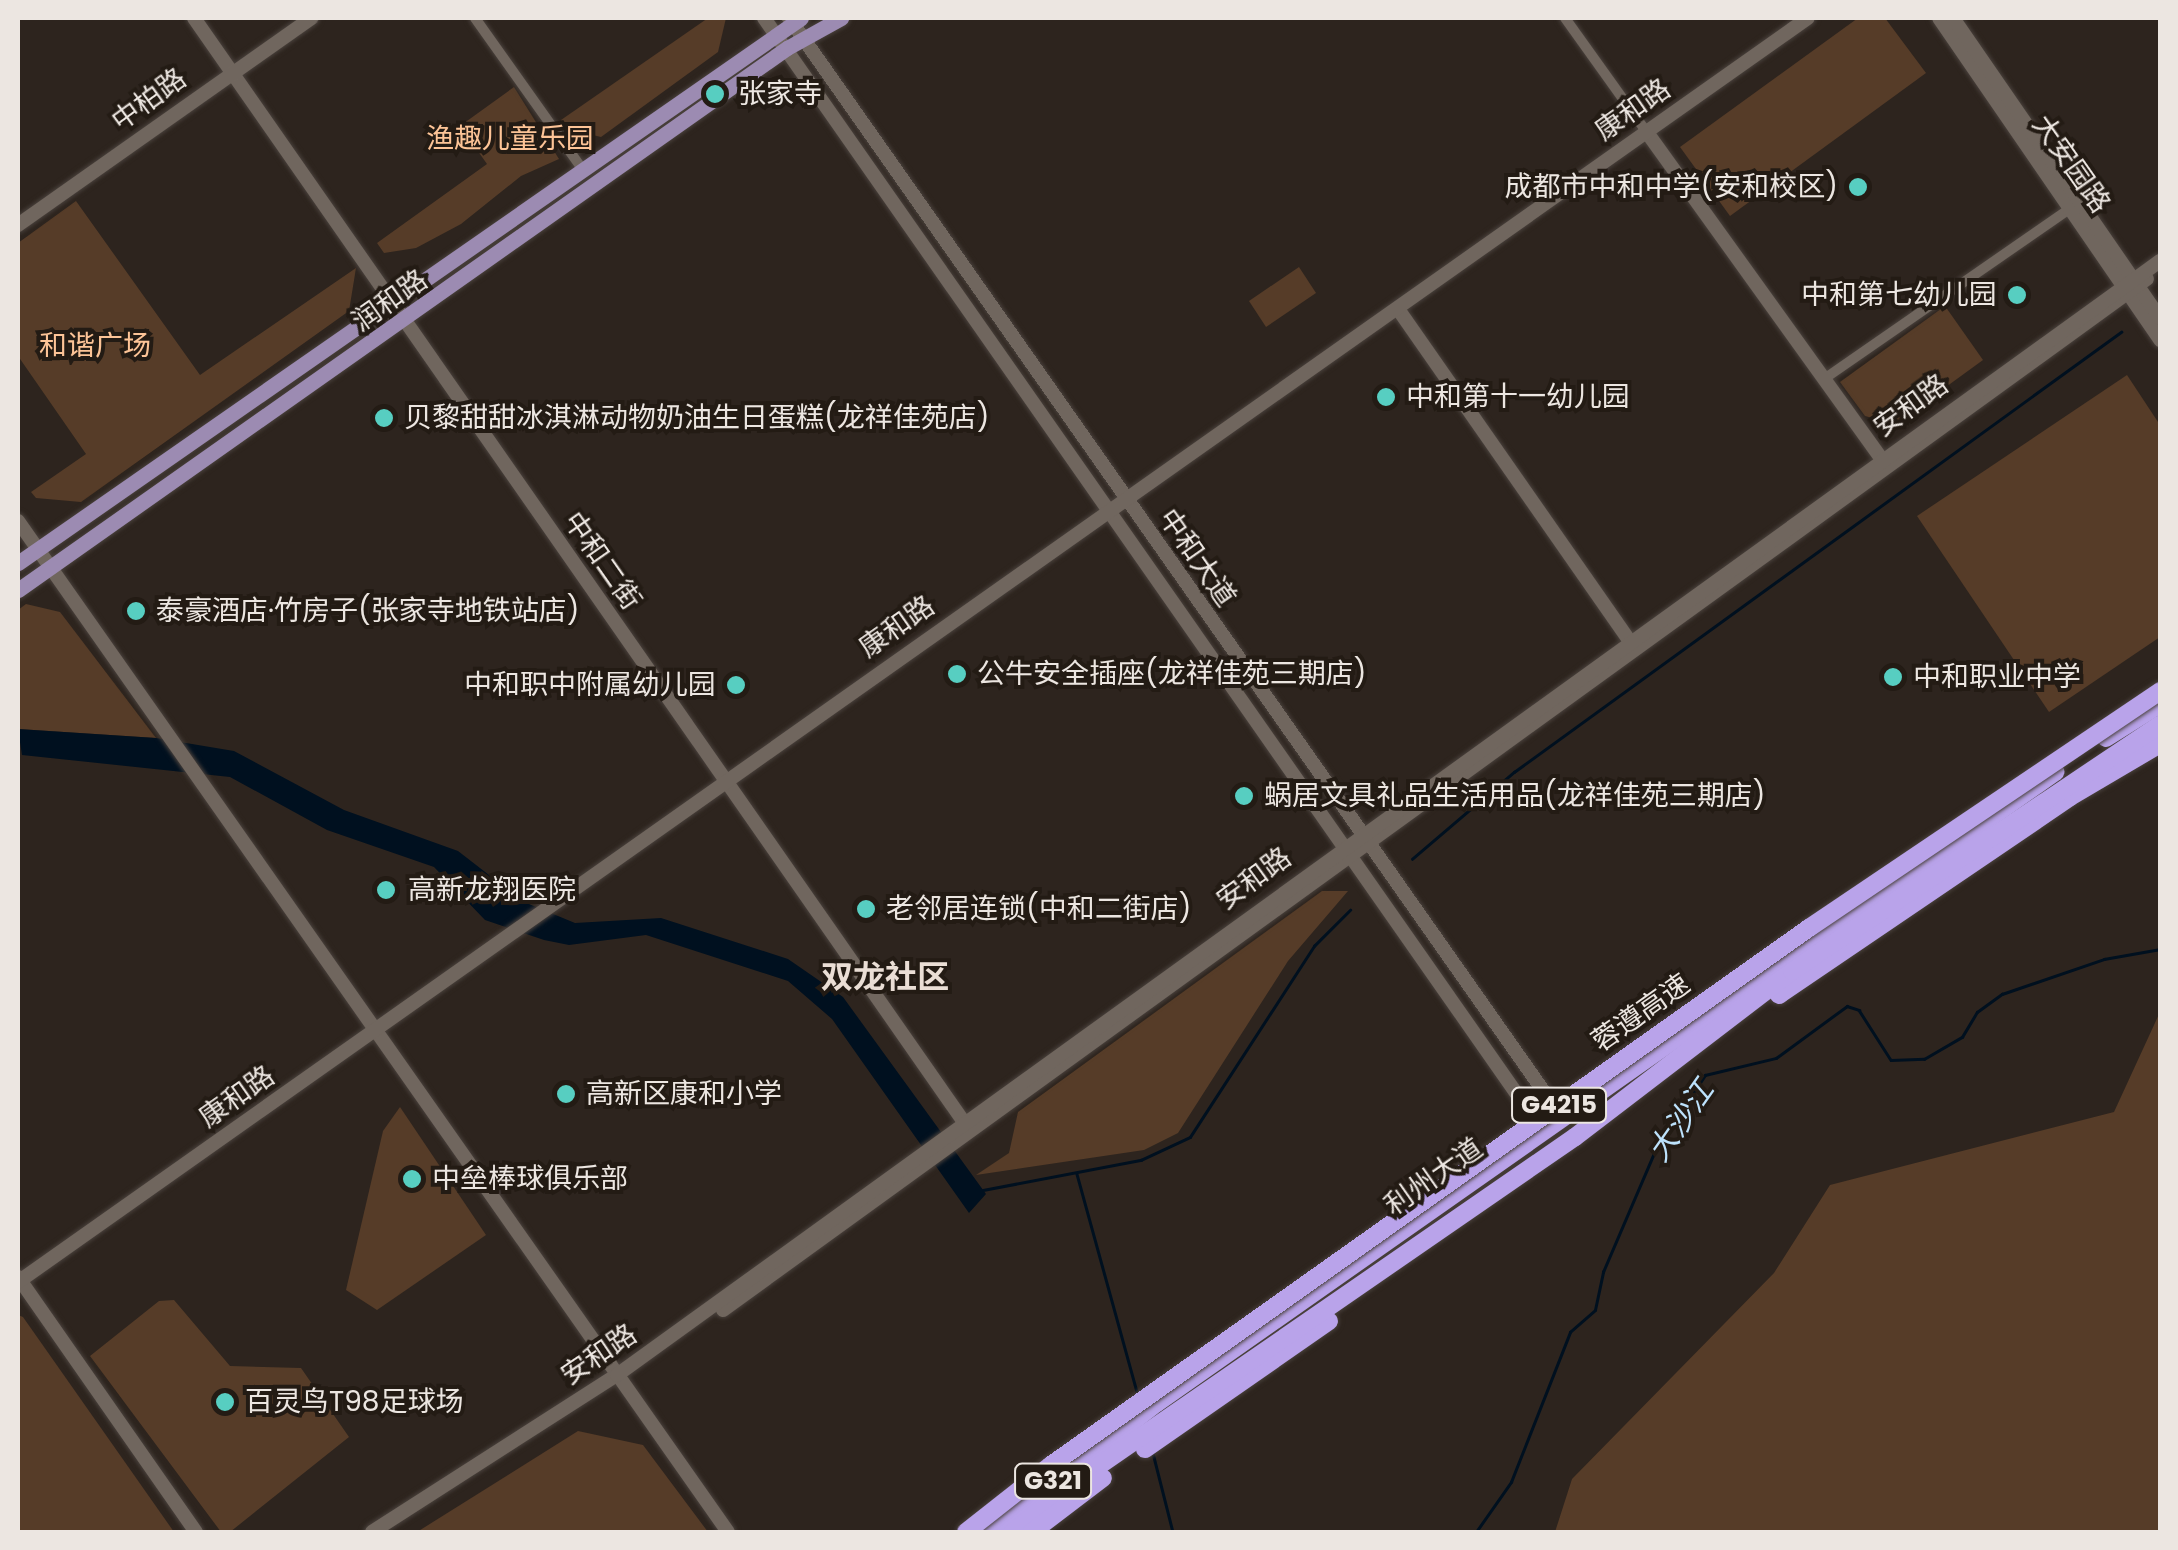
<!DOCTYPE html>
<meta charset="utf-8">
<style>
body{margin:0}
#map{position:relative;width:2178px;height:1550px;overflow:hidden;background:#2d241e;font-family:Poppins,"Noto Sans SC",sans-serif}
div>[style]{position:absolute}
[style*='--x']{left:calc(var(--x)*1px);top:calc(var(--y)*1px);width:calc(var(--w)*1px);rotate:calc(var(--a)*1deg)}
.green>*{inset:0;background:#563c28}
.water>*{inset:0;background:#00101f}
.stream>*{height:2.5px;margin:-1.25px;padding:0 1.25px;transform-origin:1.25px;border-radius:1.25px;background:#00101f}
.roads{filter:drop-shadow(0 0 2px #49413c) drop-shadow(0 0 2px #49413c)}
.street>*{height:10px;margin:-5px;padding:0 5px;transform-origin:5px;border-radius:5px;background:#70665e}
.secondary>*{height:14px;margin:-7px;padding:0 7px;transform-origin:7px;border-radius:7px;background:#70665e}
.primary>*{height:15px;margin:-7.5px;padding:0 7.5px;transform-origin:7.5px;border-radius:7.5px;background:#9c8bb2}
.highway>*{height:18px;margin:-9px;padding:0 9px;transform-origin:9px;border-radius:9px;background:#b9a3ea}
.bridges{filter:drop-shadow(0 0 2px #49413c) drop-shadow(0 0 2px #49413c)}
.highway-bridge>*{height:18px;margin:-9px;padding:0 9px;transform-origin:9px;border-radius:9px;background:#b9a3ea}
.dots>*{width:28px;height:28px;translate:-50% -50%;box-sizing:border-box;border:5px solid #231b14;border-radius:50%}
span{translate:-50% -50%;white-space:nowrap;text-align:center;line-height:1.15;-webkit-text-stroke:8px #231b14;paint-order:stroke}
.shield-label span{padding:2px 8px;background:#231b14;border:2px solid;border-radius:8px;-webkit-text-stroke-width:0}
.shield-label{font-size:25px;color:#ece6e1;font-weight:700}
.poi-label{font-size:28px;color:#ece6e1}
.left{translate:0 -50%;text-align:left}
.right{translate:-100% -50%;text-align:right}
.street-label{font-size:28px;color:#ece6e1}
.park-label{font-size:28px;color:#fdc497}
.water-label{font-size:30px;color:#bde2fc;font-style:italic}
.quarter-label{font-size:32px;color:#eaded5;font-weight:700}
.frame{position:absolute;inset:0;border:20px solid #ece6e1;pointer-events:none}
</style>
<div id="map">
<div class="green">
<i style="clip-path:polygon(708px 18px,726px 18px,718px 52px,601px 137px,568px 129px,561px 120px)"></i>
<i style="clip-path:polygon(1858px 18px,1885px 18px,1926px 73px,1730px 216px,1680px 147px)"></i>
<i style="clip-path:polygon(514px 87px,559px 159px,521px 176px,461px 224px,416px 248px,384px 253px,377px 243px,487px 164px,460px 126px)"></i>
<i style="clip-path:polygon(76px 201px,200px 375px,356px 268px,349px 311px,81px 502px,36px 498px,31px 492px,86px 454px,18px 356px,18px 243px)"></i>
<i style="clip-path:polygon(1299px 267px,1316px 293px,1266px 327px,1249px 301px)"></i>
<i style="clip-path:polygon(1945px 306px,1983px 360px,1895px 424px,1865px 416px,1840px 382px)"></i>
<i style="clip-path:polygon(2127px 375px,2160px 425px,2160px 637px,2049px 712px,1917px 516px)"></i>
<i style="clip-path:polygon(26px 604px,60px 612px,156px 738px,18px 729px,18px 610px)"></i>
<i style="clip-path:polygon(1322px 891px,1348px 891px,1288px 961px,1178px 1133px,1144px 1150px,976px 1175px,1009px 1153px,1018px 1112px)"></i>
<i style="clip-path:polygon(2160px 1012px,2160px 1532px,1555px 1532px,1572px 1479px,1774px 1273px,1830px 1185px,2114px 1112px)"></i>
<i style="clip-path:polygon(400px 1107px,486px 1235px,377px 1310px,346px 1290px,383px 1131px)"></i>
<i style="clip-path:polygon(174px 1300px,230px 1366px,301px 1368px,349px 1437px,230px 1532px,221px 1532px,90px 1356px,159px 1301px)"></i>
<i style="clip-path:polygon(18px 1315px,23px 1317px,174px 1532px,18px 1532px)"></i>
<i style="clip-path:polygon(578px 1431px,643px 1445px,708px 1532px,417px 1532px)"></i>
</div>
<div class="water">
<i style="clip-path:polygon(18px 729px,156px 738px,234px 751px,344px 810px,458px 851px,524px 902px,575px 923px,661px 918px,788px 959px,843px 997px,986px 1194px,969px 1213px,832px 1019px,788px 981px,646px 935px,569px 945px,544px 940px,485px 920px,434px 867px,327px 830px,230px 777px,22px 755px)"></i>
</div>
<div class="stream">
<i style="--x:1412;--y:859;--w:134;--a:-40.5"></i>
<i style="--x:1514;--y:772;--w:750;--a:-35.94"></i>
<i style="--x:1077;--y:1174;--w:226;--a:74.6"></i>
<i style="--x:983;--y:1190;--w:161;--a:-10.8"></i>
<i style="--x:1141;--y:1160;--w:54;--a:-25.1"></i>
<i style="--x:1190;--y:1137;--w:228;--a:-57"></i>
<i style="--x:1314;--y:946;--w:51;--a:-45"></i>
<i style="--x:1153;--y:1453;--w:81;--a:75.8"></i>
<i style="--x:1476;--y:1532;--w:61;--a:-55"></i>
<i style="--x:1511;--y:1482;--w:161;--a:-68.5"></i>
<i style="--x:1570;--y:1332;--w:33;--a:-41"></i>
<i style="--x:1595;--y:1310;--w:39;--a:-78"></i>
<i style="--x:1603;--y:1272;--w:129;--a:-66.8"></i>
<i style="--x:1654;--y:1153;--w:93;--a:-56.8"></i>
<i style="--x:1705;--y:1075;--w:73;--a:-13.5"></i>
<i style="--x:1776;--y:1058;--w:88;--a:-36.2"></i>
<i style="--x:1847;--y:1006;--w:13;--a:18"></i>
<i style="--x:1859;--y:1010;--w:59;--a:57.4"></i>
<i style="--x:1891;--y:1060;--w:33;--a:-2"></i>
<i style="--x:1924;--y:1059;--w:44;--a:-30.1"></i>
<i style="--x:1962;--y:1037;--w:29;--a:-59"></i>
<i style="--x:1977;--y:1012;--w:31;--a:-36"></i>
<i style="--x:2002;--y:994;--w:108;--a:-18.9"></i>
<i style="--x:2104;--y:959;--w:57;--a:-10.1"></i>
</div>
<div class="roads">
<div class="street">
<i style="--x:475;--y:18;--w:186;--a:54.6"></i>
<i style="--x:1565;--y:18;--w:139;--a:54.4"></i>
<i style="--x:1824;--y:379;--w:300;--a:-34.7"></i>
</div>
<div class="secondary">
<i style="--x:194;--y:18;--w:1353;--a:55.11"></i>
<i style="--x:764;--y:18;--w:1354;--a:55.02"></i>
<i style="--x:789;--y:18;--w:1339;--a:54.89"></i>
<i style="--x:1939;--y:18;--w:391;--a:55.5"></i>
<i style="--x:1953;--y:18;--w:364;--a:55.4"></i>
<i style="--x:1646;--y:131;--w:409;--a:54.3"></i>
<i style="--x:18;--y:225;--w:359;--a:-35.2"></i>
<i style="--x:1398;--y:309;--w:414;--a:55.1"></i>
<i style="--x:18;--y:521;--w:1235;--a:54.92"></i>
<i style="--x:18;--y:1277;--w:311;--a:55.1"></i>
<i style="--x:18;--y:1282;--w:2191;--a:-35.23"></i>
<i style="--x:723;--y:1310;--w:1758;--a:-35.91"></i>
<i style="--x:372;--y:1532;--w:291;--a:-32.7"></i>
<i style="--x:617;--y:1375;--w:1903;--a:-35.83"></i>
</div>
<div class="primary">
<i style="--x:18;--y:563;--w:954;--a:-34.84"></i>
<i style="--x:18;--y:590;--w:941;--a:-35.18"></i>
<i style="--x:787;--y:48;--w:62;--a:-29.1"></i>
</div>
<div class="highway">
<i style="--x:2106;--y:738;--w:64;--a:-32.2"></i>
<i style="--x:1779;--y:995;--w:352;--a:-34.2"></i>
<i style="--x:2070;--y:797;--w:104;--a:-30.5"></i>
<i style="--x:1145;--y:1449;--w:224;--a:-34.8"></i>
<i style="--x:991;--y:1532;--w:210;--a:-37.9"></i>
<i style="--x:1157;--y:1403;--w:1098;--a:-35.09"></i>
<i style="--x:1013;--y:1532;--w:71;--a:-39.3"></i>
<i style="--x:1068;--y:1487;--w:616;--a:-34.62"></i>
<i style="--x:1575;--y:1137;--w:273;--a:-37.4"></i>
<i style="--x:1792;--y:971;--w:443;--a:-33.8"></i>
<i style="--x:1032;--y:1532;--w:89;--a:-37.3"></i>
</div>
</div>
<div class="bridges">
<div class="highway-bridge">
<i style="--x:966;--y:1532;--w:108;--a:-38.2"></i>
<i style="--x:1051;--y:1465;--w:929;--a:-35.32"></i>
<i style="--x:1809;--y:928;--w:424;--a:-34"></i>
</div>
</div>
<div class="dots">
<i style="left:715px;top:94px;background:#57cec1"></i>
<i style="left:1858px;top:187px;background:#57cec1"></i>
<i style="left:2017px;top:295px;background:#57cec1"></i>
<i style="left:1386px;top:397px;background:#57cec1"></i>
<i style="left:384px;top:418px;background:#57cec1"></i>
<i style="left:136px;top:611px;background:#57cec1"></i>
<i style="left:957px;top:674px;background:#57cec1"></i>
<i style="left:1893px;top:677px;background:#57cec1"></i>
<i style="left:736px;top:685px;background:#57cec1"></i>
<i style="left:1244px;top:796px;background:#57cec1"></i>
<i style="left:386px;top:890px;background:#57cec1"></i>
<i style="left:866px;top:909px;background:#57cec1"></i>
<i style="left:566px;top:1094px;background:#57cec1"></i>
<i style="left:412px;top:1179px;background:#57cec1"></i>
<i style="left:225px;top:1402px;background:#57cec1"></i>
</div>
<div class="shield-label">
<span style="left:1559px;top:1105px">G4215</span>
<span style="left:1053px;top:1481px">G321</span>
</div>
<div class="poi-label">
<span class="left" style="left:738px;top:94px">张家寺</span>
<span class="right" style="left:1838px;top:187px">成都市中和中学(安和校区)</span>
<span class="right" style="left:1997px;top:295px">中和第七幼儿园</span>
<span class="left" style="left:1406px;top:397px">中和第十一幼儿园</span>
<span class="left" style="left:404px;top:418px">贝黎甜甜冰淇淋动物奶油生日蛋糕(龙祥佳苑店)</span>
<span class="left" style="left:156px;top:611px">泰豪酒店·竹房子(张家寺地铁站店)</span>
<span class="left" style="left:977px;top:674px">公牛安全插座(龙祥佳苑三期店)</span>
<span class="left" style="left:1913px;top:677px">中和职业中学</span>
<span class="right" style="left:716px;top:685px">中和职中附属幼儿园</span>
<span class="left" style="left:1264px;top:796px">蜗居文具礼品生活用品(龙祥佳苑三期店)</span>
<span class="left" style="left:408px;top:890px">高新龙翔医院</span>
<span class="left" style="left:886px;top:909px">老邻居连锁(中和二街店)</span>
<span class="left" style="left:586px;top:1094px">高新区康和小学</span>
<span class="left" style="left:432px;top:1179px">中垒棒球俱乐部</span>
<span class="left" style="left:245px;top:1402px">百灵鸟T98足球场</span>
</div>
<div class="street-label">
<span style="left:149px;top:100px;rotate:-36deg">中柏路</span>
<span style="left:1633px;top:110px;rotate:-35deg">康和路</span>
<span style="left:2071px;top:164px;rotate:55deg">大安园路</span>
<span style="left:390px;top:301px;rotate:-35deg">润和路</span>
<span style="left:1911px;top:406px;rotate:-36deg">安和路</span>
<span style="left:1197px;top:558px;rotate:55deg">中和大道</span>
<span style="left:602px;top:561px;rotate:55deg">中和二街</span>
<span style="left:897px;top:627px;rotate:-35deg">康和路</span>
<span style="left:1254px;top:879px;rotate:-36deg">安和路</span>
<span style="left:1641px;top:1013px;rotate:-35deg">蓉遵高速</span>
<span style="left:237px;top:1097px;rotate:-35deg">康和路</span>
<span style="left:1434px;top:1177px;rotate:-35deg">利州大道</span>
<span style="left:599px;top:1355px;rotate:-34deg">安和路</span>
</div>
<div class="park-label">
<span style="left:510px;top:139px">渔趣儿童乐园</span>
<span style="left:95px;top:346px">和谐广场</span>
</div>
<div class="water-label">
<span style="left:1681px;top:1121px;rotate:-55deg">大沙江</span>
</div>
<div class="quarter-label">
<span style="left:885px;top:977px">双龙社区</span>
</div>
<div class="frame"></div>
</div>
